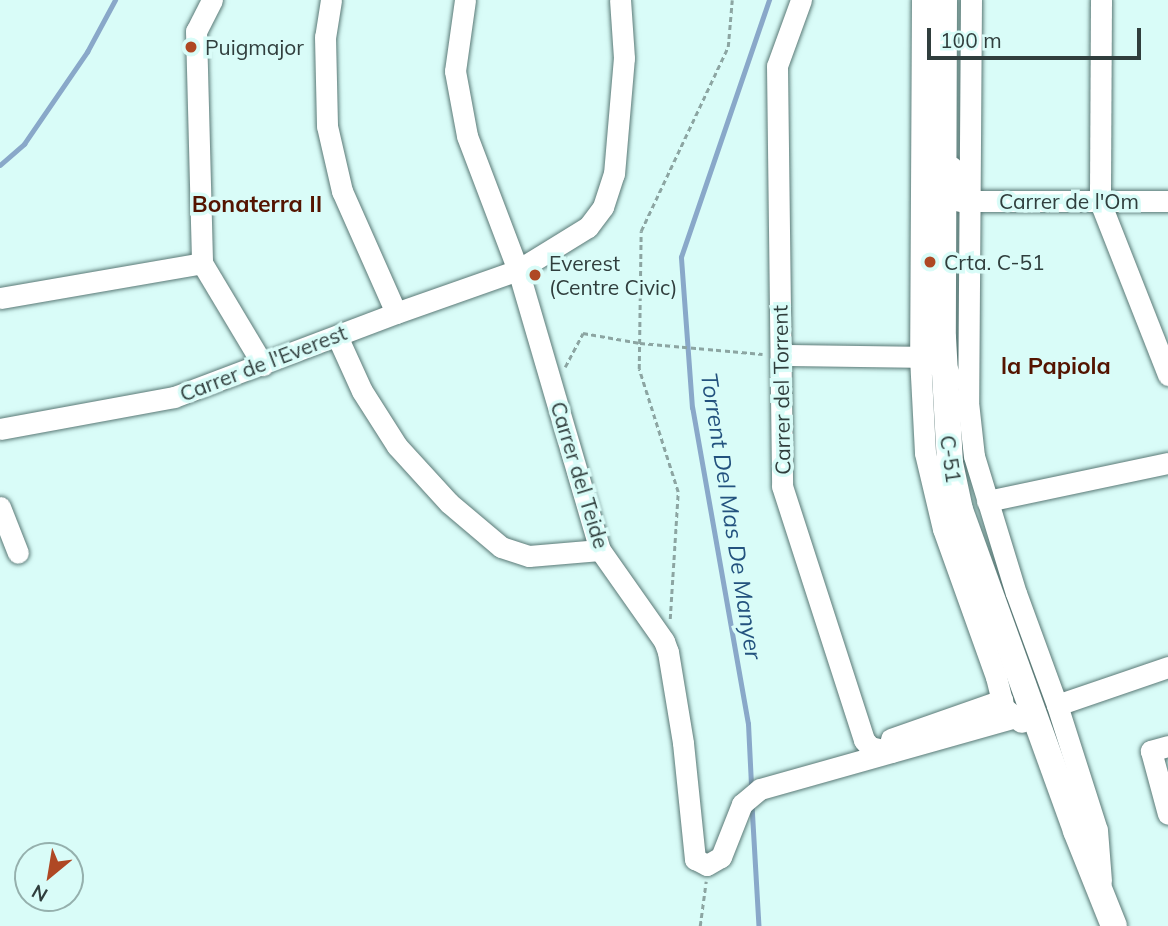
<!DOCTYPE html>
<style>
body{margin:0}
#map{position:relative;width:1168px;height:926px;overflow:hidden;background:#d9fcf8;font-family:Mulish,sans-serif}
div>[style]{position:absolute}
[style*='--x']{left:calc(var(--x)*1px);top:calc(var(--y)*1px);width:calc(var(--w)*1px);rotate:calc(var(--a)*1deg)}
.stream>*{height:4.5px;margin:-2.25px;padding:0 2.25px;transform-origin:2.25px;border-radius:2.25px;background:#89a8c9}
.path>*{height:2.5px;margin-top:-1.25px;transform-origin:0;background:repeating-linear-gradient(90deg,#8ca5a2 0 5px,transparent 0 8.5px)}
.roads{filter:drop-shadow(0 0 2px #5a7976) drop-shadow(0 0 2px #5a7976)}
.minor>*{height:21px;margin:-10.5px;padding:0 10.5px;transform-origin:10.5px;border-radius:10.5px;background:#fff}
.major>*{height:26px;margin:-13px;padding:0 13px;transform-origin:13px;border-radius:13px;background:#fff}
.dots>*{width:19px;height:19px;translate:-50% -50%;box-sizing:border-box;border:4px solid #d9fcf8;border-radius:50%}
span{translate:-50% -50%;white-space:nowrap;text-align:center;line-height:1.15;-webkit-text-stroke:7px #d9fcf8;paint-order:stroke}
.poi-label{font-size:21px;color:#303e3d}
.left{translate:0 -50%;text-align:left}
.street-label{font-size:21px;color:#303e3d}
.neighbourhood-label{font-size:23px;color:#541400;font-weight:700}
.water-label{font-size:23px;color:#23527e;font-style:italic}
.north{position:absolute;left:14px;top:842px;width:70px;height:70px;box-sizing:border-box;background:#d9fcf8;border:2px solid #95b0ad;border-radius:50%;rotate:210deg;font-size:19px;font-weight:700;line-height:28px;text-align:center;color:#303e3d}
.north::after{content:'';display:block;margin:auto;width:24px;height:32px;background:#af4824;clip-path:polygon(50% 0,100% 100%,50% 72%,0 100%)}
.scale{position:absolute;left:927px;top:28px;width:214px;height:32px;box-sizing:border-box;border:4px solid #303e3d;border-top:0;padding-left:9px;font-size:21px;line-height:24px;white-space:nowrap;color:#303e3d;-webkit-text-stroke:5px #d9fcf8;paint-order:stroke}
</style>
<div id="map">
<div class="stream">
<i style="--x:0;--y:165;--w:32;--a:-41"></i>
<i style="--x:24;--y:144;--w:112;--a:-55.6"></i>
<i style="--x:87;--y:52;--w:59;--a:-61.7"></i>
<i style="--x:751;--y:785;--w:61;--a:-92.8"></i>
<i style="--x:748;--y:724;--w:321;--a:-100"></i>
<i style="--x:692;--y:408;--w:151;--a:-94.2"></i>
<i style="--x:681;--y:257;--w:272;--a:-71.1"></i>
<i style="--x:752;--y:805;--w:121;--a:86.7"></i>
</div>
<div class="path">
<i style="--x:565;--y:367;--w:38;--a:-62"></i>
<i style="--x:583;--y:333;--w:58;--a:10"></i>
<i style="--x:640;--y:343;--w:123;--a:5.1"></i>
<i style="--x:670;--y:619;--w:127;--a:-86.4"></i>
<i style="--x:678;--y:492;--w:129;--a:-107.6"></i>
<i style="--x:639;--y:369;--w:138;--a:-89.2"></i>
<i style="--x:641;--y:231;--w:204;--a:-64.7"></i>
<i style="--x:728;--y:47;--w:47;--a:-85.1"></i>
<i style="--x:700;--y:926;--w:45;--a:-82.4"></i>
</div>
<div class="roads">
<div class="minor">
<i style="--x:212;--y:0;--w:35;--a:117"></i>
<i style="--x:196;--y:31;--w:232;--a:88.5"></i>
<i style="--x:202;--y:263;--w:119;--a:59.1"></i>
<i style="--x:331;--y:0;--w:37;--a:99"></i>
<i style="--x:325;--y:37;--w:89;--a:88.7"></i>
<i style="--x:327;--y:126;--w:67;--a:77"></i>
<i style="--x:342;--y:191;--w:133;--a:66.1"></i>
<i style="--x:465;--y:0;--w:72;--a:98"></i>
<i style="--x:455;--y:71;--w:66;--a:79.5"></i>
<i style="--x:467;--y:136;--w:143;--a:69.2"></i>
<i style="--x:518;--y:270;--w:292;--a:73.7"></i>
<i style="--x:600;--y:550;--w:111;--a:54.9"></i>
<i style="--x:664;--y:641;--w:12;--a:70"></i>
<i style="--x:668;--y:652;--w:92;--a:80.6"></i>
<i style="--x:683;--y:743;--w:117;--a:84.1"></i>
<i style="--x:695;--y:859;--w:13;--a:27"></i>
<i style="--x:707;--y:865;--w:16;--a:-30"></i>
<i style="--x:721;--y:857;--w:57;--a:-68.4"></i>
<i style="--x:742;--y:804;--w:23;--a:-40"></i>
<i style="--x:760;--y:789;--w:262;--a:-15.7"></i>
<i style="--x:801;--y:0;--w:70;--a:110"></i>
<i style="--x:777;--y:66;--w:420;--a:89.3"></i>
<i style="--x:782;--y:486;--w:267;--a:72.1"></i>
<i style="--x:864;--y:740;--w:9;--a:49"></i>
<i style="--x:870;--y:747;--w:22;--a:13"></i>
<i style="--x:922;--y:0;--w:357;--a:90.3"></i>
<i style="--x:920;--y:357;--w:96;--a:87"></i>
<i style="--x:925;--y:453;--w:78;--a:76.7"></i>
<i style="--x:943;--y:529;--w:157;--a:70.3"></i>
<i style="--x:996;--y:677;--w:32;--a:76"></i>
<i style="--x:1004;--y:708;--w:22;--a:39"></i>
<i style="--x:971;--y:0;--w:402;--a:90.4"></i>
<i style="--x:968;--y:402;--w:54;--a:83.7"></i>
<i style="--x:974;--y:456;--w:143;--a:73"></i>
<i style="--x:1016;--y:593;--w:119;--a:69.9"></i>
<i style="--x:1057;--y:705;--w:131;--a:72.3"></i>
<i style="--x:1097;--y:830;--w:51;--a:85.5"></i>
<i style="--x:1101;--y:0;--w:202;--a:90.3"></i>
<i style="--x:1100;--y:202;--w:186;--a:68.5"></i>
<i style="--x:970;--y:201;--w:198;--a:0"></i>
<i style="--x:0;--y:298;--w:205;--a:-9.8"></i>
<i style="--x:337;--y:336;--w:60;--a:65.6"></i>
<i style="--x:362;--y:391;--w:65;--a:57.5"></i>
<i style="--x:397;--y:446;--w:77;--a:47.6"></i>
<i style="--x:449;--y:503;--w:68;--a:40.2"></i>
<i style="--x:501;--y:547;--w:29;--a:18"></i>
<i style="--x:529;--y:556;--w:71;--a:-4.8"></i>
<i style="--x:781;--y:355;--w:139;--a:0.8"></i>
<i style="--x:0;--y:429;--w:177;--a:-10.4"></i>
<i style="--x:174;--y:397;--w:237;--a:-20.7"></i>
<i style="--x:396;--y:313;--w:129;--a:-19.4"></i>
<i style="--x:518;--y:270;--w:82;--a:-31.6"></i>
<i style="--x:588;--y:227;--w:25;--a:-53"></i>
<i style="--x:603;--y:207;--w:35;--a:-72"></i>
<i style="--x:614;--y:174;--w:116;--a:-85.1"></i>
<i style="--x:624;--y:58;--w:58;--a:-93.9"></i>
<i style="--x:987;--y:501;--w:185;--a:-11.9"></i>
<i style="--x:0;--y:507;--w:49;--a:68.6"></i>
<i style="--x:1057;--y:705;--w:117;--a:-18.9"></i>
<i style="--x:891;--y:739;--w:118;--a:-19.4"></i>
<i style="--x:1168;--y:746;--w:18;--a:164"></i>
<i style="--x:1151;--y:751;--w:65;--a:74.9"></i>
</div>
<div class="major">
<i style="--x:944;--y:0;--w:338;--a:90.2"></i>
<i style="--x:943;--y:338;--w:125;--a:86.8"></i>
<i style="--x:950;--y:463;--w:48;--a:78"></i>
<i style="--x:960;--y:510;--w:341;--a:70.1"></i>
<i style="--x:1076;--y:831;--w:102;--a:68.2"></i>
<i style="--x:950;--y:169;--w:24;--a:83"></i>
<i style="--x:953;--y:193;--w:6;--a:51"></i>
<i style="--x:957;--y:198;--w:13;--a:13"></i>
<i style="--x:920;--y:357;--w:24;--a:19"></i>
<i style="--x:943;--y:365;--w:16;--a:68"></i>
</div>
</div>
<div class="dots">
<i style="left:191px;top:47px;background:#af4824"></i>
<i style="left:930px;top:262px;background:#af4824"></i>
<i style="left:535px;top:275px;background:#af4824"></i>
</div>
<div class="poi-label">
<span class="left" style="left:205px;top:47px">Puigmajor</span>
<span class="left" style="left:944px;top:262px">Crta. C-51</span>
<span class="left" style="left:549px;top:275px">Everest<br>(Centre Civic)</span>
</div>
<div class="street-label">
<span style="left:1069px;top:201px">Carrer de l'Om</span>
<span style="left:263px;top:363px;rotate:-21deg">Carrer de l'Everest</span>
<span style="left:781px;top:390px;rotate:-91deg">Carrer del Torrent</span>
<span style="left:951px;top:459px;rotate:82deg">C-51</span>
<span style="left:580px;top:475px;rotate:73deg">Carrer del Teide</span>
</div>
<div class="neighbourhood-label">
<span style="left:257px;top:204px">Bonaterra II</span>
<span style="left:1056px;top:366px">la Papiola</span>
</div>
<div class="water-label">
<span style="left:731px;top:516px;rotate:81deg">Torrent Del Mas De Manyer</span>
</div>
<div class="north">N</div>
<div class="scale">100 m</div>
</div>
